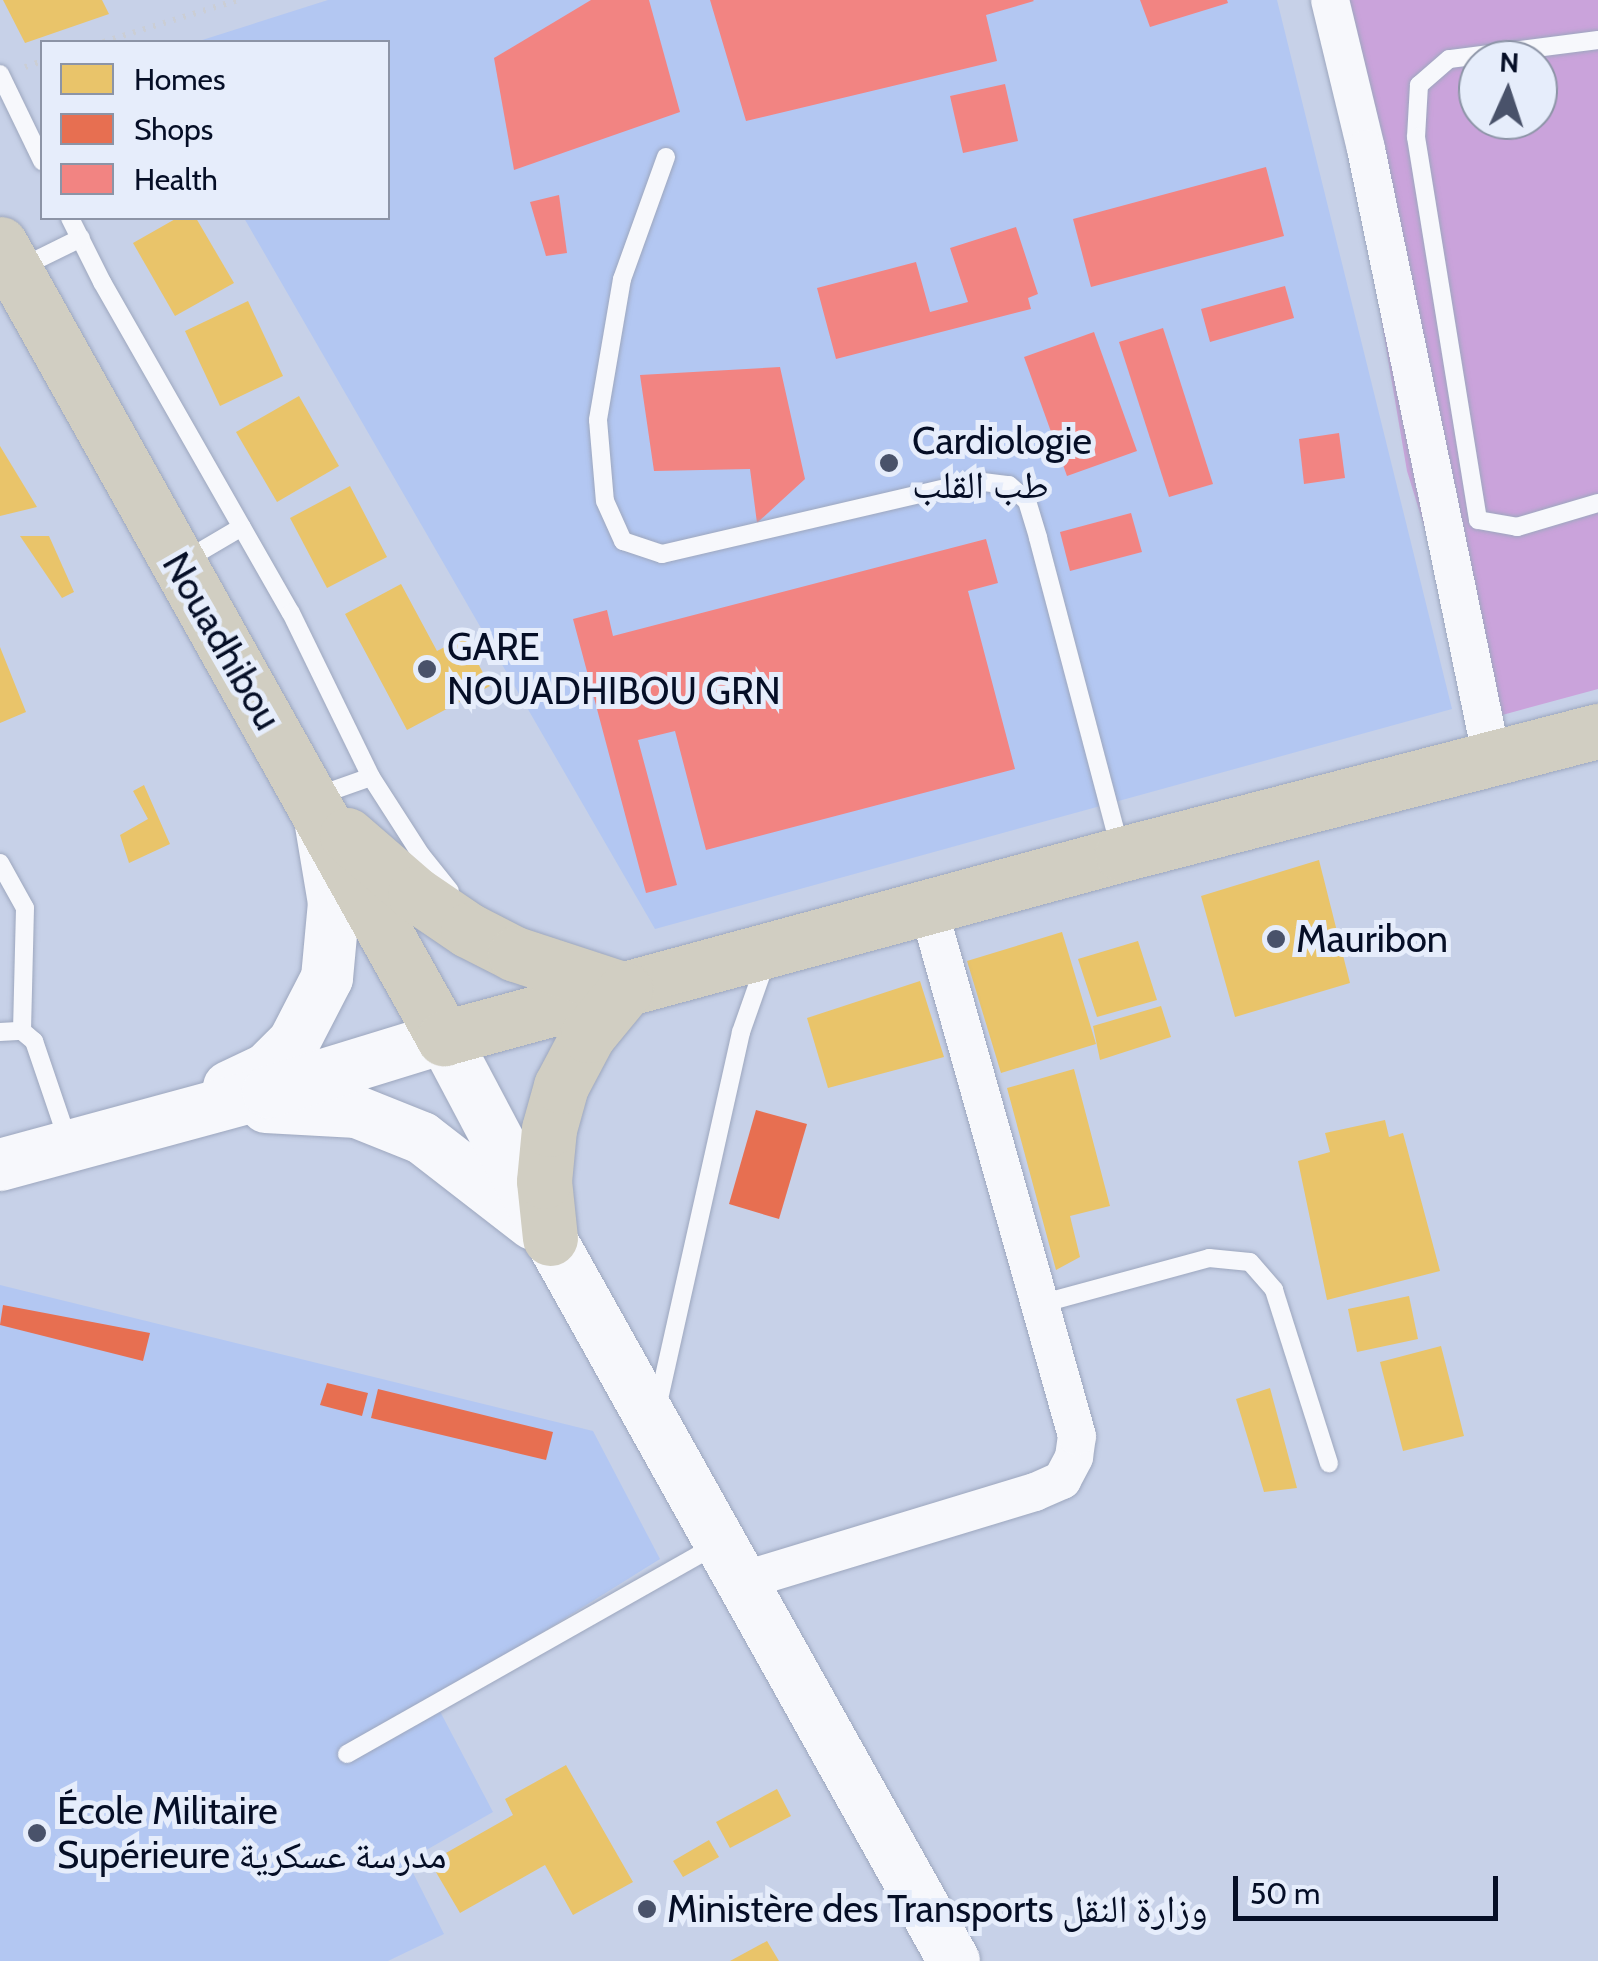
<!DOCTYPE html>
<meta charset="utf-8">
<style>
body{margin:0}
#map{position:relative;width:1598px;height:1961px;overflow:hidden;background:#c7d1e8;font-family:Cabin,"Noto Naskh Arabic",sans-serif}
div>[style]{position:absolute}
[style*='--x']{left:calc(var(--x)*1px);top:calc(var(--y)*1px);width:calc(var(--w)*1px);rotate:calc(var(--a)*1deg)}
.built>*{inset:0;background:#b3c7f2}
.green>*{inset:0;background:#caa3db}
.homes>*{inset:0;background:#e9c46a}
.shops>*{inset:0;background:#e76f51}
.health>*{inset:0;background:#f28482}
.path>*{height:6px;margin-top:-3px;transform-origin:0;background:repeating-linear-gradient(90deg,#cbced5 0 2.5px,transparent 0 10.5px)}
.roads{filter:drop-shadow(0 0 2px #9da7be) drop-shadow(0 0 2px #9da7be)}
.lane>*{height:18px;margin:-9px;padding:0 9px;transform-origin:9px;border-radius:9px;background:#f7f8fc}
.street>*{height:38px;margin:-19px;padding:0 19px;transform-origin:19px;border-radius:19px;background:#f7f8fc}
.secondary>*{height:52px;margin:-26px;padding:0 26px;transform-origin:26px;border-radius:26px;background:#f7f8fc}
.highway>*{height:55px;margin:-27.5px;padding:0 27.5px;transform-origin:27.5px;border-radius:27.5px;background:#d1cec2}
.dots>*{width:28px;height:28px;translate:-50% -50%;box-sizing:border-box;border:5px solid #e6edfb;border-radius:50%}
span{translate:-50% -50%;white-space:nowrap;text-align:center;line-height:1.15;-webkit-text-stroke:10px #e6edfb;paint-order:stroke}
.poi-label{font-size:38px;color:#050e26}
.left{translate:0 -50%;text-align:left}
.street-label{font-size:38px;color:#050e26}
.legend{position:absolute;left:40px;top:40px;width:350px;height:180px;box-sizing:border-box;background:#e6edfb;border:2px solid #8c94a6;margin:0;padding:12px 18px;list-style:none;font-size:30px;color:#050e26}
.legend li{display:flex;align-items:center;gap:20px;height:50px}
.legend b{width:50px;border:2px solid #8c94a6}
.north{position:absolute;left:1458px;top:40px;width:100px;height:100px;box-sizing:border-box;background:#e6edfb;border:2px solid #8c94a6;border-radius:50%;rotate:3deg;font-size:28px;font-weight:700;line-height:40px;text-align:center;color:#050e26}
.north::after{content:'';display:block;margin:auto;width:35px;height:45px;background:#49526a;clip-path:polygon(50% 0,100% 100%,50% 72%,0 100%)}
.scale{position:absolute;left:1233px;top:1876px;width:265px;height:45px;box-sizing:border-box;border:5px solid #050e26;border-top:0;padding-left:12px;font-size:30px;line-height:35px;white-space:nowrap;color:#050e26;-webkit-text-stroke:8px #e6edfb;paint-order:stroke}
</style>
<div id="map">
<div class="built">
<i style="clip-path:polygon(328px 0,1277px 0,1452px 709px,655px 929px,244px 218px,388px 218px,388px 42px,196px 42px)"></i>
<i style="clip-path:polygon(0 1285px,593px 1431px,660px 1559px,434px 1700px,493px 1812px,407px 1861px,444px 1934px,388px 1961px,0 1961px)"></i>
</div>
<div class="green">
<i style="clip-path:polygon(evenodd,1327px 0,1598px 0,1598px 689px,1484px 720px,1407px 471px,1327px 0,1478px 60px,1538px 60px,1538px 120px,1478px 120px,1478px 60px)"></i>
</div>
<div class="homes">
<i style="clip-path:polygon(3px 0,102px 0,109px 14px,25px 43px)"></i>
<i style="clip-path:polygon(177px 218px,196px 218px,234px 283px,175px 316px,133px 243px)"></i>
<i style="clip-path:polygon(248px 301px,283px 376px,220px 406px,185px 331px)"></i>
<i style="clip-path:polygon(299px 396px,339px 466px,277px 502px,236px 432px)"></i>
<i style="clip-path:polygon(0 446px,37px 507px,0 516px)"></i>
<i style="clip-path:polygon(350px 486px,387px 557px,327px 588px,290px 518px)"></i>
<i style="clip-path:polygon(20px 536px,49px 536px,74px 592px,62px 598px)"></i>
<i style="clip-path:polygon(401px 584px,437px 651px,464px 637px,490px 686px,407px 730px,345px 614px)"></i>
<i style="clip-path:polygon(0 647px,26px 712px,0 723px)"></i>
<i style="clip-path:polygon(144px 785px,170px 844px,129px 863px,120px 835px,148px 819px,133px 791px)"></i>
<i style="clip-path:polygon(1319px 860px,1350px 983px,1235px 1017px,1201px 896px)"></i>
<i style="clip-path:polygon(1062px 932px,1096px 1044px,1001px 1073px,967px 961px)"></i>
<i style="clip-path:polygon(1138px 941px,1157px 1000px,1097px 1017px,1078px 959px)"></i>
<i style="clip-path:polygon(920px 981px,944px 1057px,828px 1088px,807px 1018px)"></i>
<i style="clip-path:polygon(1161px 1006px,1171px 1037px,1100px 1060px,1093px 1026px)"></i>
<i style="clip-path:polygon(1074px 1069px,1110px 1206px,1070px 1216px,1080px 1257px,1056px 1270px,1007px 1088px)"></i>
<i style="clip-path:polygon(1385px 1120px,1389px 1137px,1403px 1133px,1440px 1271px,1327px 1300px,1298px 1161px,1330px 1152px,1325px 1133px)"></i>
<i style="clip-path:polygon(1409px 1296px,1418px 1339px,1357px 1352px,1348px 1309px)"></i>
<i style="clip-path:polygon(1441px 1346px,1464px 1436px,1403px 1451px,1380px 1362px)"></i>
<i style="clip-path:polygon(1270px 1388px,1297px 1488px,1264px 1492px,1236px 1399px)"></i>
<i style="clip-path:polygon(566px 1765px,633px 1882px,573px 1915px,545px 1865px,460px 1913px,430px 1862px,513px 1815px,505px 1799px)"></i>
<i style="clip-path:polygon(777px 1789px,791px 1816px,730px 1848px,716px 1822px)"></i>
<i style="clip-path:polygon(709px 1840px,719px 1857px,683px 1877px,673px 1861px)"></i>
<i style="clip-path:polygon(767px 1941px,779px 1961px,730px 1961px)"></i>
</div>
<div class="shops">
<i style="clip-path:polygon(756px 1110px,807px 1124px,779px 1219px,729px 1204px)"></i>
<i style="clip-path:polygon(3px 1305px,150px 1333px,143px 1361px,0 1325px)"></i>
<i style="clip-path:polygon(327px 1383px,368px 1393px,362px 1416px,320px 1405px)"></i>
<i style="clip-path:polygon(378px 1389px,553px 1432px,546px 1460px,371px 1418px)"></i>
</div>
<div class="health">
<i style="clip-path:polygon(591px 0,649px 0,680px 112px,514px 170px,494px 58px)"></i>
<i style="clip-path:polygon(710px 0,1033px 0,1034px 1px,986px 15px,997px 61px,746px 121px)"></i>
<i style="clip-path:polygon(1140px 0,1227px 0,1228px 3px,1150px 27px)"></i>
<i style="clip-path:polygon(1005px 84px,1018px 141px,963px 153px,950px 96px)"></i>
<i style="clip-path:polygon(1266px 167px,1284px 236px,1091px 287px,1073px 219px)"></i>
<i style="clip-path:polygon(559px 195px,567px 253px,546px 256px,530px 202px)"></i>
<i style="clip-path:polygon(1016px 227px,1038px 294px,1028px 298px,1031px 309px,836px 359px,817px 288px,916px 262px,930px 312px,968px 302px,950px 248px)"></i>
<i style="clip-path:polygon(1285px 286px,1294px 318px,1210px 342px,1201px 309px)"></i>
<i style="clip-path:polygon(1163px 328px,1213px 484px,1169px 497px,1119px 342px)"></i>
<i style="clip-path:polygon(1094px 332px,1137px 451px,1067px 476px,1024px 357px)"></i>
<i style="clip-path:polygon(780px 367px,805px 479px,757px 523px,750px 469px,654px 471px,640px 375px)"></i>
<i style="clip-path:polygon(1339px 433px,1345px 478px,1304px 484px,1299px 439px)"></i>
<i style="clip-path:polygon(1131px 513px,1142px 552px,1070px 571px,1060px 532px)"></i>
<i style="clip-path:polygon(986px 539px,998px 583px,968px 591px,1015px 769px,706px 850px,675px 731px,638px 740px,677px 885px,646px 893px,573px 619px,607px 610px,613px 636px)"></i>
</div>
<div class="path">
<i style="--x:103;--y:42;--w:141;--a:-17.3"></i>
<i style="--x:25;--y:67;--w:18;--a:-19"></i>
</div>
<div class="roads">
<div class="lane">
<i style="--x:1598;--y:40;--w:150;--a:172.7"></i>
<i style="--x:1449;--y:59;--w:40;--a:139"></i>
<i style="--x:1419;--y:85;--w:52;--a:93.3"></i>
<i style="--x:1416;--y:137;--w:388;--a:80.8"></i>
<i style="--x:1478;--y:520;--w:40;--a:10"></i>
<i style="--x:1517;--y:527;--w:84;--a:-16.5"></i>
<i style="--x:0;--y:74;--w:97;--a:64.2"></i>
<i style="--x:666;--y:157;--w:130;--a:109.8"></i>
<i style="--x:622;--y:279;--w:143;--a:99.7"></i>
<i style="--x:598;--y:420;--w:81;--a:85.1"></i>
<i style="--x:605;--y:501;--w:44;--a:65.8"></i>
<i style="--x:623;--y:541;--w:41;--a:18.4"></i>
<i style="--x:662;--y:554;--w:321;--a:-13.1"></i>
<i style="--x:975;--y:481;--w:34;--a:7"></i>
<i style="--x:1009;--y:485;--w:24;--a:42"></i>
<i style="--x:1027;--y:501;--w:39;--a:73"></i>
<i style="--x:1038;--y:538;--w:321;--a:75.2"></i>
<i style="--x:70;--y:218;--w:72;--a:63.4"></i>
<i style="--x:102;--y:282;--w:381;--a:60.3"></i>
<i style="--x:291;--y:613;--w:182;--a:64"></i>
<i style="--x:371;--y:777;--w:93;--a:57.3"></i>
<i style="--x:421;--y:855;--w:46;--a:51.1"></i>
<i style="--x:18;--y:269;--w:70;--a:-26.2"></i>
<i style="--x:184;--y:561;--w:67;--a:-30.4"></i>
<i style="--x:317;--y:796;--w:57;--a:-19.4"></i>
<i style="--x:0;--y:863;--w:51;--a:60.9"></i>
<i style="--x:25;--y:908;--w:123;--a:91.4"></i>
<i style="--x:0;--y:1032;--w:22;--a:-3"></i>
<i style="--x:22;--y:1031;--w:16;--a:40"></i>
<i style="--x:34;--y:1041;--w:106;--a:71.2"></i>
<i style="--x:1040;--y:1304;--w:175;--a:-15.2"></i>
<i style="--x:1209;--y:1258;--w:41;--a:5.6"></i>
<i style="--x:1250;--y:1262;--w:37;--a:49"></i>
<i style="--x:1274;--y:1290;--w:182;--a:72.4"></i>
<i style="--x:657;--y:1408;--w:385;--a:-77.4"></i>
<i style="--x:741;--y:1032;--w:78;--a:-70.6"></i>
<i style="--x:347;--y:1754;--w:424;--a:-29.5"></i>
</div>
<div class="street">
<i style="--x:1330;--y:0;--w:153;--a:76.4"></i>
<i style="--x:1366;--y:149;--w:623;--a:78.33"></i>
<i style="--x:742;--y:1581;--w:306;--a:-16.9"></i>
<i style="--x:1035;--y:1492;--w:30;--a:-24"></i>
<i style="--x:1062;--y:1480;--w:26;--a:-62"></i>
<i style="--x:1074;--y:1457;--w:21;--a:-82"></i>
<i style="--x:1077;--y:1436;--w:550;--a:-105.73"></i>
</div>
<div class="secondary">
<i style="--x:229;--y:1087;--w:42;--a:-25.3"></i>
<i style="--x:267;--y:1069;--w:38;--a:-45"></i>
<i style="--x:294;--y:1042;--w:72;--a:-62.7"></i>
<i style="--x:327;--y:978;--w:75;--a:-84.7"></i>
<i style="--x:334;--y:903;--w:79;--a:-99.5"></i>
<i style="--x:266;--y:1107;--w:91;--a:3.1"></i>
<i style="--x:357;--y:1112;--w:70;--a:21.8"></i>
<i style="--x:422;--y:1138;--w:140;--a:37.8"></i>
<i style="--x:0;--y:1165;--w:278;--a:-15.2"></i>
<i style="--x:268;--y:1092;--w:184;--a:-17.1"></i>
<i style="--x:444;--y:1038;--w:226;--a:62.1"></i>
<i style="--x:550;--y:1238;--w:828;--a:60.8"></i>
</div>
<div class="highway">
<i style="--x:0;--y:244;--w:910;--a:60.79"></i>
<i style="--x:444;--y:1038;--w:703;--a:-15.18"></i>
<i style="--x:1122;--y:854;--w:492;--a:-14.5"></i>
<i style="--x:347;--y:835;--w:90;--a:40.9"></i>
<i style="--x:415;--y:894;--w:64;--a:34.2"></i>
<i style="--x:468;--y:930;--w:53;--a:27.1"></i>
<i style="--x:515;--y:954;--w:116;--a:18.1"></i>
<i style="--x:550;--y:1238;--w:57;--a:-96"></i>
<i style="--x:544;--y:1181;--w:52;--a:-84.5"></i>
<i style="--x:549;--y:1129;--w:45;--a:-74.4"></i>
<i style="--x:561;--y:1086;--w:58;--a:-62.1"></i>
<i style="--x:588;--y:1035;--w:58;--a:-50.6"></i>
</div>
</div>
<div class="dots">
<i style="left:889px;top:463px;background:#49526a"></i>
<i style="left:427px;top:669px;background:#49526a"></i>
<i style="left:1276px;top:939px;background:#49526a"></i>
<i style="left:37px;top:1833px;background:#49526a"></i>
<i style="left:647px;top:1909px;background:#49526a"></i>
</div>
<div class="poi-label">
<span class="left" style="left:912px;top:463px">Cardiologie<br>طب القلب</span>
<span class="left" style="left:447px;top:669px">GARE<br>NOUADHIBOU GRN</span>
<span class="left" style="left:1296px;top:939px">Mauribon</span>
<span class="left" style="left:57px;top:1833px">École Militaire<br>Supérieure مدرسة عسكرية</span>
<span class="left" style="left:667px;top:1909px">Ministère des Transports وزارة النقل</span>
</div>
<div class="street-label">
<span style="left:222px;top:641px;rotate:60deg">Nouadhibou</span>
</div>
<ul class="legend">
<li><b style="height:28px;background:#e9c46a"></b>Homes</li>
<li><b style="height:28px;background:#e76f51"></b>Shops</li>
<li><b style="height:28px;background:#f28482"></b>Health</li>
</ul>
<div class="north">N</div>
<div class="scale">50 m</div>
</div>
